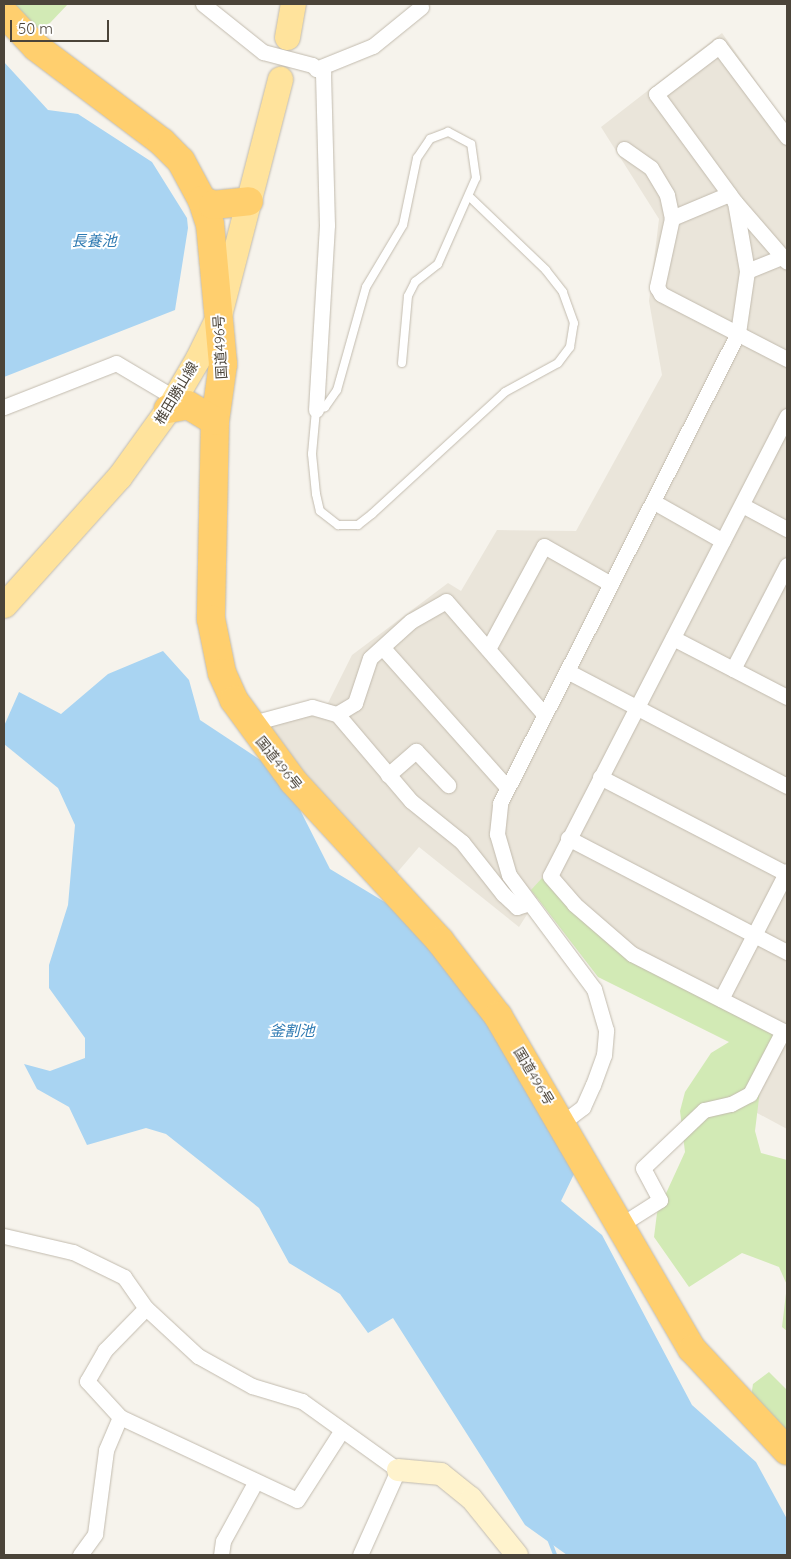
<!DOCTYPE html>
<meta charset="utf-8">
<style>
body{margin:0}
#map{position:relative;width:791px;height:1559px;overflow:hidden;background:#f6f3ec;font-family:Quicksand,"Noto Sans JP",sans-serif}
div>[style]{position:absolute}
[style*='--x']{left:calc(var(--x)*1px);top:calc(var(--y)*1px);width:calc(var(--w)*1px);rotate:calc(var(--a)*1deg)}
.residential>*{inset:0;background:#eae5da}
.green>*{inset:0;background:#d2eab5}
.water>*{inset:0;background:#a9d4f2}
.stream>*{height:4px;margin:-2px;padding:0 2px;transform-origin:2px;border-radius:2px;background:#a9d4f2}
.roads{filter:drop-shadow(0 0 1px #c2bbae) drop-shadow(0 0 1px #c2bbae)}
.lane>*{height:8px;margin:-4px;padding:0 4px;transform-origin:4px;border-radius:4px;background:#fff}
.street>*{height:15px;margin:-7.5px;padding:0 7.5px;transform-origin:7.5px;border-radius:7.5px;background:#fff}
.secondary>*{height:22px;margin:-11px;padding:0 11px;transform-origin:11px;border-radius:11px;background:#fff3cd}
.primary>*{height:25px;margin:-12.5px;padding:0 12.5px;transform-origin:12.5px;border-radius:12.5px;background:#ffe39c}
.highway>*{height:28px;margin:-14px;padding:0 14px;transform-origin:14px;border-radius:14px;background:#ffcf6e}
span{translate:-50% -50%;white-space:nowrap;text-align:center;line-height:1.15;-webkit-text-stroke:4px #fff;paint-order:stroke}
.street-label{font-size:14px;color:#4b4439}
.water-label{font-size:15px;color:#2e7ab2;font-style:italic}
.frame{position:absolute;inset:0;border:5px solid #4b4439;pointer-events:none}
.scale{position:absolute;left:10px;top:20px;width:99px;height:22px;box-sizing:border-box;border:2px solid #4b4439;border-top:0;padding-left:6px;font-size:15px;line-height:18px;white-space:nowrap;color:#4b4439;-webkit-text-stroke:4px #fff;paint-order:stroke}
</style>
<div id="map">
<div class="residential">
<i style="clip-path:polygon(722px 33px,787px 125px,787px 1129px,746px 1107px,774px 1044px,618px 956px,544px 888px,519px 927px,419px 847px,395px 875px,312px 795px,264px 725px,328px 703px,352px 655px,448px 583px,461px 591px,497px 530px,576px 531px,662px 375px,649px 301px,659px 219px,601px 127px)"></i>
</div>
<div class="green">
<i style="clip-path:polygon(4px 4px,68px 4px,50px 23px,32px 30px)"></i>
<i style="clip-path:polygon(542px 878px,612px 947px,781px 1038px,760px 1090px,755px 1131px,761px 1153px,787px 1160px,787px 1331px,782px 1327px,787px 1285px,779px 1267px,742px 1253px,689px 1287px,654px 1237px,657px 1213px,685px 1152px,680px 1111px,685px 1092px,711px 1053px,729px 1042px,598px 977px,531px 890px)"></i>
<i style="clip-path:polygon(769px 1372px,787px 1390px,787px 1436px,750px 1403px,753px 1384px)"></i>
</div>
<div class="water">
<i style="clip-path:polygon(4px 62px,48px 110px,78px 114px,152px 162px,187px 218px,188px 228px,175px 310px,4px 377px)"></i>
<i style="clip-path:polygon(163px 651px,189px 680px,200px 720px,268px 765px,293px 796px,330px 869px,398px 910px,484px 1014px,575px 1172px,561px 1201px,602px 1235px,692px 1405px,756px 1462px,787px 1519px,787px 1555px,567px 1555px,525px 1525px,393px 1318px,368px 1333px,340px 1294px,289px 1263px,259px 1208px,166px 1134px,146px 1128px,87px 1145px,69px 1107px,37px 1089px,24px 1064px,50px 1071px,85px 1058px,85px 1038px,49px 988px,49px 965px,68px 905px,75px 825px,58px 788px,4px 744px,4px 726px,19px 692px,61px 714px,108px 674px)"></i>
</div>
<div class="stream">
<i style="--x:549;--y:1539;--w:17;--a:69"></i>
</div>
<div class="roads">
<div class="lane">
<i style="--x:402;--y:363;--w:67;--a:-84.9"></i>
<i style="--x:408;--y:296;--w:16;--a:-63"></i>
<i style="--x:415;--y:282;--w:29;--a:-38"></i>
<i style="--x:438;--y:264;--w:94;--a:-66.2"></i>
<i style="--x:476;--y:178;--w:34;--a:-98"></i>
<i style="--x:471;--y:144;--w:26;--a:-152"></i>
<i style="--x:448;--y:132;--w:19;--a:159"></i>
<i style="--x:430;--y:139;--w:23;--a:124"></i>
<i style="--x:417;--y:158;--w:68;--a:101.8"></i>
<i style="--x:403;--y:225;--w:72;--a:120.8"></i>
<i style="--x:366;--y:287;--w:107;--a:105.7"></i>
<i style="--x:337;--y:390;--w:21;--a:125"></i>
<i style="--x:325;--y:407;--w:9;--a:162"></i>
<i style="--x:316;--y:410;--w:44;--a:95.2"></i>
<i style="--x:312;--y:454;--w:40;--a:84.3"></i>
<i style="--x:316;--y:494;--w:17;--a:77"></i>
<i style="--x:320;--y:511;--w:23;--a:38"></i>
<i style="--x:338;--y:525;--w:20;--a:0"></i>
<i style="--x:358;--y:525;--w:18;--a:-38"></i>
<i style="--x:372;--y:514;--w:180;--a:-42.5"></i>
<i style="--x:505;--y:392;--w:60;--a:-28.7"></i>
<i style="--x:558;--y:363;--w:20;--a:-53"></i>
<i style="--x:570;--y:347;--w:24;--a:-81"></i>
<i style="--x:574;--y:323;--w:33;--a:-110"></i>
<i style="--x:563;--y:292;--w:28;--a:-128"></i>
<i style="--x:546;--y:270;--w:104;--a:-136.2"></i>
</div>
<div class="street">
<i style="--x:203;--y:4;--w:77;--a:38.7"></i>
<i style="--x:263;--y:52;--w:51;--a:14.9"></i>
<i style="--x:312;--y:65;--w:14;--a:36"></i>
<i style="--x:323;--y:73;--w:152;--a:88.5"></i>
<i style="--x:327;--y:225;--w:185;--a:93.4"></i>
<i style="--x:316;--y:69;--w:61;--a:-22"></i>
<i style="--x:373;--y:46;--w:62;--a:-39.1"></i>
<i style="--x:787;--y:137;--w:114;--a:-126.8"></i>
<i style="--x:719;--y:46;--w:79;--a:142.7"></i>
<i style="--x:656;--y:94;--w:134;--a:53.8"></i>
<i style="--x:735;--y:202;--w:79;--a:49.1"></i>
<i style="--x:624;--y:149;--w:33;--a:35"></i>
<i style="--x:651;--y:168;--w:31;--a:59"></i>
<i style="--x:667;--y:195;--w:24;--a:78"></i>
<i style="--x:729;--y:194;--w:62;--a:157.2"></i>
<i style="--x:672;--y:218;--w:71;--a:102.3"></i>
<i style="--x:657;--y:287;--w:8;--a:60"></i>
<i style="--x:661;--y:294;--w:142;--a:27.3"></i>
<i style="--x:747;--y:271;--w:37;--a:-22"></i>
<i style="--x:4;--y:407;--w:120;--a:-21.4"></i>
<i style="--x:116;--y:363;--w:69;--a:30.7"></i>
<i style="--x:787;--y:416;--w:517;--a:117.26"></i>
<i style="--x:550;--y:876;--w:37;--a:49"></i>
<i style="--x:574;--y:904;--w:77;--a:40.8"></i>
<i style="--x:632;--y:954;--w:174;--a:27"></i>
<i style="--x:654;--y:502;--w:79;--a:29.5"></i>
<i style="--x:742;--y:505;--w:51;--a:28.1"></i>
<i style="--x:673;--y:638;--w:128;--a:27.4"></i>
<i style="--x:383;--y:648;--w:185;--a:48.3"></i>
<i style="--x:488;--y:649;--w:117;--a:-61.5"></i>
<i style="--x:544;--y:546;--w:77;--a:29.6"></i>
<i style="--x:733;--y:669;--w:117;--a:-62.6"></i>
<i style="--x:567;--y:671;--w:248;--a:27.6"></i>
<i style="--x:249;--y:724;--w:65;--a:-15.1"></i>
<i style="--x:312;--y:707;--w:26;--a:16"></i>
<i style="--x:388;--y:775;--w:37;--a:-41"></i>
<i style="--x:416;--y:751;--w:47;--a:46.7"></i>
<i style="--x:600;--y:777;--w:211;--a:27.4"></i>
<i style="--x:568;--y:838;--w:247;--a:27.5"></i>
<i style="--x:529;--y:903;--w:13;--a:162"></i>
<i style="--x:517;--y:907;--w:19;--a:-137"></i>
<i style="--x:503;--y:894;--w:66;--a:-128.3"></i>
<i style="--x:462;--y:842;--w:65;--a:-141.2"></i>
<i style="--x:411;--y:801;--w:114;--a:-130.4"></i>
<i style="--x:337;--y:714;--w:21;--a:-31"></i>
<i style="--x:355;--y:703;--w:47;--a:-71.6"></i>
<i style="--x:370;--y:658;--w:55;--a:-42.1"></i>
<i style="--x:411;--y:621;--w:40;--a:-29.7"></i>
<i style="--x:446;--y:601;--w:150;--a:49.1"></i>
<i style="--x:721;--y:999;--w:144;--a:-62.7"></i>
<i style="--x:562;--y:1123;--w:26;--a:-37"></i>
<i style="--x:583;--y:1107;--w:24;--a:-66"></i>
<i style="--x:593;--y:1085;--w:32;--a:-70"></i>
<i style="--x:604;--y:1055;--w:25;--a:-85"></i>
<i style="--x:606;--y:1030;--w:43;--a:-106.3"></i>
<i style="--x:594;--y:989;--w:142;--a:-126.7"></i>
<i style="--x:509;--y:875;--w:43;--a:-106.3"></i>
<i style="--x:497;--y:834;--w:31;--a:-84"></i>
<i style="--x:500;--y:803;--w:527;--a:-63.14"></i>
<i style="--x:738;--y:333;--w:63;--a:-81.7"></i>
<i style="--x:747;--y:271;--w:70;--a:-99.9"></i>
<i style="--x:622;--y:1224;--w:45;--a:-32.3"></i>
<i style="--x:660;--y:1200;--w:36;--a:-118"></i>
<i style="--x:643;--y:1168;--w:84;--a:-43.6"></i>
<i style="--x:704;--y:1110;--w:28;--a:-13"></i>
<i style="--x:731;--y:1104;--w:21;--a:-28"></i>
<i style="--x:750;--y:1094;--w:71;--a:-62.4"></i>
<i style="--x:4;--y:1236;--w:71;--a:13.1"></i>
<i style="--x:73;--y:1252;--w:57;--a:26.1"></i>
<i style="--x:124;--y:1277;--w:38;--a:55"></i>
<i style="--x:146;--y:1308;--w:71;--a:42.7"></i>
<i style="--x:198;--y:1356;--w:62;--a:29.1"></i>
<i style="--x:252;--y:1386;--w:52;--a:16.7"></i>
<i style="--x:302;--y:1401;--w:118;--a:35.7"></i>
<i style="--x:398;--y:1470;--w:93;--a:114.1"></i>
<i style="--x:146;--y:1308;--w:59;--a:134.3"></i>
<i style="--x:105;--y:1350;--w:36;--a:120"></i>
<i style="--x:87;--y:1381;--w:49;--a:47.5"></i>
<i style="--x:120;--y:1417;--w:195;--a:25.1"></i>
<i style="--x:297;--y:1500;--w:83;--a:-57.3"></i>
<i style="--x:80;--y:1555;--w:26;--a:-54"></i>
<i style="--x:95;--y:1534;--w:85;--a:-82.5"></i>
<i style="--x:106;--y:1450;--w:36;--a:-67"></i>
<i style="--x:221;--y:1555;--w:14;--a:-82"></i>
<i style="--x:223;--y:1541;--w:68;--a:-61.2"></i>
</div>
<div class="secondary">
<i style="--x:398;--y:1470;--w:43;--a:5.3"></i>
<i style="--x:441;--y:1474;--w:38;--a:39"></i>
<i style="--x:471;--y:1498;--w:73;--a:51.1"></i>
</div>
<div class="primary">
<i style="--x:287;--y:37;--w:34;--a:-80"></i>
<i style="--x:4;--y:605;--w:172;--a:-48.1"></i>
<i style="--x:119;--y:477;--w:84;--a:-54.2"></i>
<i style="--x:168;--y:409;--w:59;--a:-59.5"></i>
<i style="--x:198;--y:358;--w:48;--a:-64"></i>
<i style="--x:219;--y:315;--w:244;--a:-75.5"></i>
</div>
<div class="highway">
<i style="--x:4;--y:13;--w:47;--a:46.7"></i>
<i style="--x:36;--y:47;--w:158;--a:37"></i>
<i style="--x:162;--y:142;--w:27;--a:45"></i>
<i style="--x:181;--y:161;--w:44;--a:61.7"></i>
<i style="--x:202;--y:200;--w:25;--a:72"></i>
<i style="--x:210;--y:224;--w:141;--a:84.7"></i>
<i style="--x:223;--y:364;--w:58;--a:98"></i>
<i style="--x:215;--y:421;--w:198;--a:91.2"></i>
<i style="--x:211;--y:619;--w:55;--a:78.5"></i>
<i style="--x:222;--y:673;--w:30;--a:66"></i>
<i style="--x:234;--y:700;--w:100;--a:53.9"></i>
<i style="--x:293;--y:781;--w:217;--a:47.4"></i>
<i style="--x:440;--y:941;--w:95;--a:52.3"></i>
<i style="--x:498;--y:1016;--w:385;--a:59.8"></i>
<i style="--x:692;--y:1349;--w:139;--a:47"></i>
<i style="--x:202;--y:200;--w:12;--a:24"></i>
<i style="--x:213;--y:205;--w:36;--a:-6"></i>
<i style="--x:168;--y:409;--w:20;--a:-11"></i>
<i style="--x:188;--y:405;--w:31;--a:31"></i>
</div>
</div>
<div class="street-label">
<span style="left:220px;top:347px;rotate:-93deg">国道496号</span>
<span style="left:176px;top:393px;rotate:-59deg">椎田勝山線</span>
<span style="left:279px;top:763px;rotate:51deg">国道496号</span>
<span style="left:534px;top:1076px;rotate:59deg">国道496号</span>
</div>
<div class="water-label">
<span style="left:94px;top:241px">長養池</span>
<span style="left:292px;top:1031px">釜割池</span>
</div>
<div class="frame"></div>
<div class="scale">50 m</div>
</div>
